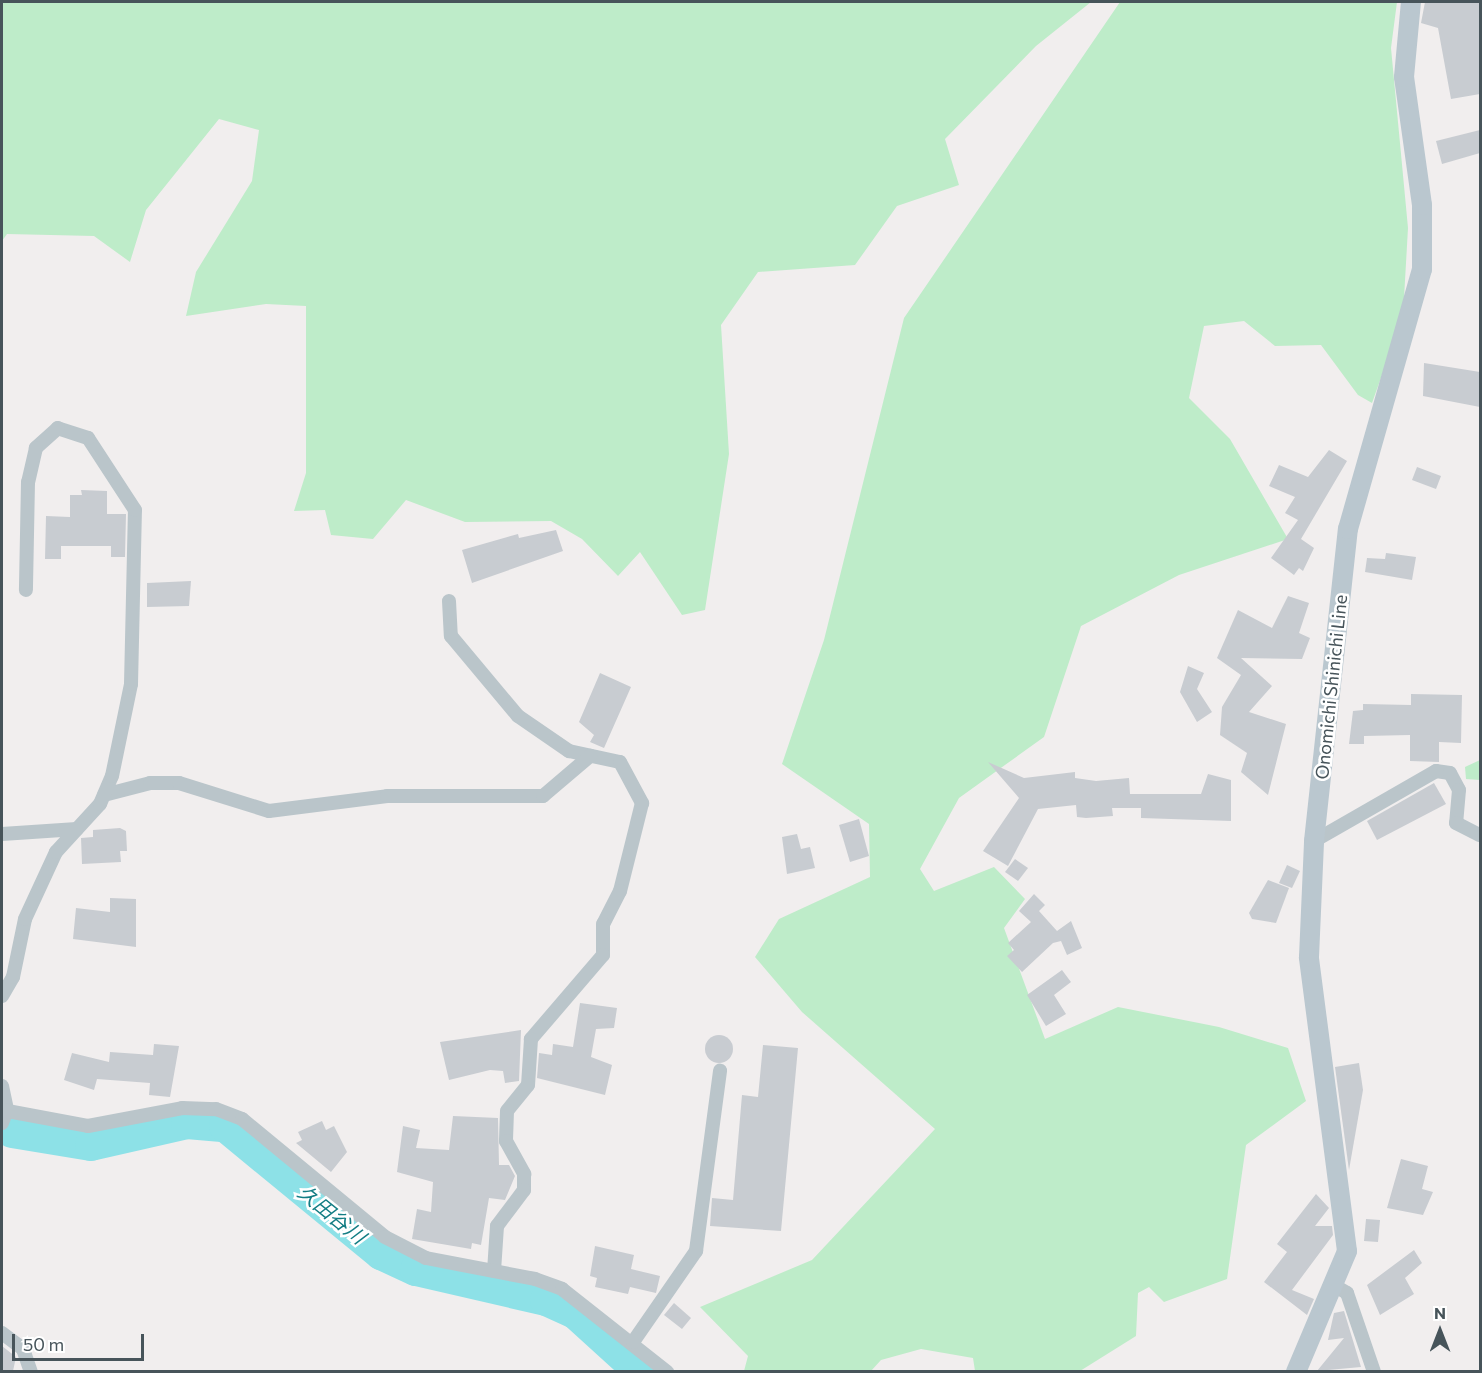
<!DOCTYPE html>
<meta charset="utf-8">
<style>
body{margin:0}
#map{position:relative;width:1482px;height:1373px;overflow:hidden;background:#f1eeee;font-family:Commissioner,"Noto Sans JP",sans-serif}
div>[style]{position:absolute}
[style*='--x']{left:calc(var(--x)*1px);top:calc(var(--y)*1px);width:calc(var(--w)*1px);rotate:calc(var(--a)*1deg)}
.green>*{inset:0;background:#beecc9}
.river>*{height:32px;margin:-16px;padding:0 16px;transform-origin:16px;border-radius:16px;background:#8de1e7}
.building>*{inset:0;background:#c8ccd1}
.round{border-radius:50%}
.minor>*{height:14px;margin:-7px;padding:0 7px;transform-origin:7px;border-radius:7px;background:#bac5ca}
.secondary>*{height:20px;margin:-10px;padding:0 10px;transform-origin:10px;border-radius:10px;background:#bac7cf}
span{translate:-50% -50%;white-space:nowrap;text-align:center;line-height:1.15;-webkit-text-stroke:5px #fff;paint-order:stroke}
.street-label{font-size:18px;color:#47545a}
.water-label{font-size:20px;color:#137d84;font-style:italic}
.frame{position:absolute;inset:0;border:3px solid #47545a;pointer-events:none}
.north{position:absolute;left:1410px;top:1301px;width:60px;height:60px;-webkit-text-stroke:4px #fff;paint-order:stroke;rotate:0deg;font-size:16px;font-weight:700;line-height:24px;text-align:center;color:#47545a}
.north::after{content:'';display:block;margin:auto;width:21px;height:27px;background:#47545a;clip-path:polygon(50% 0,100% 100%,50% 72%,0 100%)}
.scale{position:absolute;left:12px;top:1334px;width:132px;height:27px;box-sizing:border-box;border:3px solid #47545a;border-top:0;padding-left:8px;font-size:18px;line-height:21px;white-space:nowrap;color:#47545a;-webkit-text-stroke:4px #fff;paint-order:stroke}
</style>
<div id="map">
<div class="green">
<i style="clip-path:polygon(2px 2px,1091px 2px,1036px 46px,945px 139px,959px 185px,897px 206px,855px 265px,758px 272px,721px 325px,729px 454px,705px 610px,682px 615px,640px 552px,618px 576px,582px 539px,551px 521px,465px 522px,406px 500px,373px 539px,331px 535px,325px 510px,294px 511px,306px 473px,306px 306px,266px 304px,186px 316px,196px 272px,252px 181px,259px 130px,219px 119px,146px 210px,130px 262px,94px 236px,7px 234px,2px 241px)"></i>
<i style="clip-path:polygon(1120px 2px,1397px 2px,1391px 48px,1408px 228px,1403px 316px,1372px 403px,1358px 395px,1321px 345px,1275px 346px,1244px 321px,1204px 326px,1189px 398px,1230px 439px,1288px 539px,1179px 575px,1081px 626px,1044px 737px,959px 798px,920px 869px,934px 891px,994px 867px,1025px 899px,1004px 928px,1045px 1039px,1118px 1007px,1219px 1027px,1288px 1048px,1306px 1101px,1246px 1145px,1227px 1279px,1164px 1302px,1149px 1287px,1138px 1293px,1136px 1336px,1080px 1371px,975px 1371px,973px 1358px,921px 1349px,881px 1360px,871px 1371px,744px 1371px,748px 1356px,700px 1307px,812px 1260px,935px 1129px,802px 1012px,755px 957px,779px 919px,870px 877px,869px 824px,782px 764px,824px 640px,904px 318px)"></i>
<i style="clip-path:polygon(1480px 760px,1480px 780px,1466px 779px,1465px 767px)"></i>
</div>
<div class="river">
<i style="--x:12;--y:1132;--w:80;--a:9.3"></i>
<i style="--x:91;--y:1145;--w:98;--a:-12.9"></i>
<i style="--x:187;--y:1123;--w:38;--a:5"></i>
<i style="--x:225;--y:1126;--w:202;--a:39.4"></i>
<i style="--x:381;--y:1254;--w:38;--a:25"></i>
<i style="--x:416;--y:1270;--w:133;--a:13"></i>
<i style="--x:546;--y:1300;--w:32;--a:24"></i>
<i style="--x:575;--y:1313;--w:88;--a:42.2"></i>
</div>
<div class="building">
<i style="clip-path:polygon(1425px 2px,1480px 2px,1480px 94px,1451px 99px,1438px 28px,1421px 23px)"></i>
<i style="clip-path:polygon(1480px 130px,1480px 153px,1442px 164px,1436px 141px)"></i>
<i style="clip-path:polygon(1424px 363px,1480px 372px,1480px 407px,1423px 396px)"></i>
<i style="clip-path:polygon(1329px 450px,1347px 461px,1301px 539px,1314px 548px,1303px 571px,1299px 568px,1294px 575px,1271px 558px,1298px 520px,1285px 513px,1295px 497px,1269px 486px,1279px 465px,1308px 477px)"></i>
<i style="clip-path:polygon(1417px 467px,1441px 476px,1436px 489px,1412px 480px)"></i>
<i style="clip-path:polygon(81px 490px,107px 491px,107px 514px,126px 514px,125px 557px,111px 557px,111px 546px,61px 546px,61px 559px,45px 559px,46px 516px,70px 517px,70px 495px,82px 495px)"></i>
<i style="clip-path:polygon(556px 530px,563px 551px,472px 583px,462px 550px,518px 534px,519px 538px)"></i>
<i style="clip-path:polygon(1386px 553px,1416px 557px,1412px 580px,1365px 572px,1367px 558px,1385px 559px)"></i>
<i style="clip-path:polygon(191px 581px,189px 606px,147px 607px,147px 583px)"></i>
<i style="clip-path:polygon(1288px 596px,1309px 603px,1299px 633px,1310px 638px,1302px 659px,1241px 658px,1272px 686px,1249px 712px,1286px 724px,1268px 795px,1241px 772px,1247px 753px,1220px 735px,1222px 707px,1241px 675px,1217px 658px,1238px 610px,1272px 628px)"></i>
<i style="clip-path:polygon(1188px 666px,1204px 673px,1197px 689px,1212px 712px,1197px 722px,1180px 692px)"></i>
<i style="clip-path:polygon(600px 673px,631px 687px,604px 748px,590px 742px,594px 735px,579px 722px)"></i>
<i style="clip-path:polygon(1411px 694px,1462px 695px,1461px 743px,1439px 742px,1439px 762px,1410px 761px,1410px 735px,1364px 736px,1364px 744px,1349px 744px,1353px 711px,1363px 710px,1363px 704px,1411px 705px)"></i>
<i style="clip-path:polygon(988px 762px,1024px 778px,1075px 772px,1075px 778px,1096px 781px,1129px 778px,1130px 794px,1201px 794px,1208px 774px,1231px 780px,1231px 821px,1141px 818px,1141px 808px,1112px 808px,1113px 816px,1086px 818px,1077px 817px,1076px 805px,1038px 809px,1008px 866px,983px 851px,1019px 798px)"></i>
<i style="clip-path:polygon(1434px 783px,1446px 804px,1377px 840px,1367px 821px)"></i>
<i style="clip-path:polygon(859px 819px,869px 856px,850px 862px,839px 825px)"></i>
<i style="clip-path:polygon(120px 828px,126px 831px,127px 851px,120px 851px,121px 862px,82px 864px,81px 838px,93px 837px,93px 830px)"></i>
<i style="clip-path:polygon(797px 834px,801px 849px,810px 847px,815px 868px,787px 874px,782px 837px)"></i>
<i style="clip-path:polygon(1015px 859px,1028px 868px,1018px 881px,1005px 872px)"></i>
<i style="clip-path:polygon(1287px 865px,1300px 871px,1292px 888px,1279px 883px)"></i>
<i style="clip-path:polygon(1268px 880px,1289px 888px,1276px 923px,1252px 919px,1249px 913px)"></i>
<i style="clip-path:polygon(1034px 894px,1045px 905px,1039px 911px,1057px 931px,1071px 921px,1082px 948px,1067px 955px,1061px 941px,1053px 943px,1022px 972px,1007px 956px,1014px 950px,1008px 943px,1031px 922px,1019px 911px)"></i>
<i style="clip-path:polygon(110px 898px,136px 899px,136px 947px,73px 939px,76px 908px,110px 912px)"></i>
<i style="clip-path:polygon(1062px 970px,1071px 982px,1054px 995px,1066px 1014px,1046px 1026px,1027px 995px)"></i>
<i style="clip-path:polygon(580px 1003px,617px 1008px,614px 1028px,596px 1029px,591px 1057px,612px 1065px,605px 1095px,537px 1078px,539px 1053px,552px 1055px,553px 1044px,573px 1047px)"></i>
<i style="clip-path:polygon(521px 1030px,519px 1081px,505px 1083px,503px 1071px,490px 1070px,449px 1080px,440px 1042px)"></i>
<i class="round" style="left:705px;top:1035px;width:28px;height:28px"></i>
<i style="clip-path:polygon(154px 1044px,179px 1046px,170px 1097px,149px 1095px,150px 1083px,97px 1079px,94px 1090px,64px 1080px,72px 1053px,109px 1062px,110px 1052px,153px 1055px)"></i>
<i style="clip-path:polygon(763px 1045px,798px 1048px,781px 1231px,710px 1226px,712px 1198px,733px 1200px,742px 1095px,758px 1097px)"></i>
<i style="clip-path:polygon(1359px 1063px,1363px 1090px,1349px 1170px,1335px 1067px)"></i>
<i style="clip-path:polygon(453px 1116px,498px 1118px,499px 1165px,509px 1165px,515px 1176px,505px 1200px,489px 1198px,481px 1245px,472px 1243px,471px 1249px,412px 1239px,417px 1209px,431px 1212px,433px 1182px,397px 1172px,403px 1126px,420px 1130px,416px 1148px,449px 1150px)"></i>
<i style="clip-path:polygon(322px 1121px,326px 1130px,334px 1126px,347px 1152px,331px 1172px,296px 1143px,302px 1140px,298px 1132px)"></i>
<i style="clip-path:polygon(1401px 1159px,1428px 1166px,1422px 1189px,1433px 1192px,1423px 1215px,1387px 1208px)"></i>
<i style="clip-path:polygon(1316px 1194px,1329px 1208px,1315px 1226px,1332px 1226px,1333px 1235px,1292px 1290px,1314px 1299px,1307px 1315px,1264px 1282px,1287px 1252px,1277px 1244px)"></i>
<i style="clip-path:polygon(1366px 1219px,1380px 1220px,1378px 1242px,1364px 1241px)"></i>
<i style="clip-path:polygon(595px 1246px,634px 1255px,631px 1269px,660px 1276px,656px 1293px,630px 1287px,628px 1294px,595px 1287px,597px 1278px,590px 1276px)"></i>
<i style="clip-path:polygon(1414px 1250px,1422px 1263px,1405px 1278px,1414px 1294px,1380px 1315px,1367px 1285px)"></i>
<i style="clip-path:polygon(674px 1303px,691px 1318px,682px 1329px,664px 1315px)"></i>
<i style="clip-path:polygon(1344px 1311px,1361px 1367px,1317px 1371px,1344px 1338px,1328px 1340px,1334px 1313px)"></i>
<i style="clip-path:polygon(2px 1346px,16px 1357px,13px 1371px,2px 1371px)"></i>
</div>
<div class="minor">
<i style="--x:449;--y:601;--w:35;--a:87"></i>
<i style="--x:451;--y:636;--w:104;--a:50.1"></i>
<i style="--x:518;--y:716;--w:62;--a:34.5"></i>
<i style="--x:569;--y:751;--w:52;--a:12.2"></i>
<i style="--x:620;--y:762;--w:47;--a:61.8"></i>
<i style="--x:642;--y:803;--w:91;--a:104"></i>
<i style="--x:620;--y:891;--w:37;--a:117"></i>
<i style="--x:603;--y:924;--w:31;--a:90"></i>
<i style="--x:603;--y:955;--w:111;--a:130.6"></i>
<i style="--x:531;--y:1039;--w:46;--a:93.7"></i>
<i style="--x:528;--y:1085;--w:33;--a:129"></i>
<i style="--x:507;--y:1111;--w:30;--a:92"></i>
<i style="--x:506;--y:1141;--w:38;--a:61"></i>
<i style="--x:524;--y:1174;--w:16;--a:90"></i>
<i style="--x:524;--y:1190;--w:45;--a:126.9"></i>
<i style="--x:497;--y:1226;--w:45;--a:93.8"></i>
<i style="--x:104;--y:795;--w:48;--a:-14.6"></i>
<i style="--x:150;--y:783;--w:29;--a:0"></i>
<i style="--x:179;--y:783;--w:94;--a:17.3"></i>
<i style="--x:269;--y:811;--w:119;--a:-7.2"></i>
<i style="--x:387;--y:796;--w:156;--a:0"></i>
<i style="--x:543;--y:796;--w:62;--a:-40.4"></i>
<i style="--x:2;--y:834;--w:75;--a:-3.8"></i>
<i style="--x:1314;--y:841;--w:141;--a:-29.8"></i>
<i style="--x:1436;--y:771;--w:14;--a:8"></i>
<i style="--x:1450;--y:773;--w:19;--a:62"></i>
<i style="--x:1459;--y:790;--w:33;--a:95"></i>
<i style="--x:1456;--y:823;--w:27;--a:27"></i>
<i style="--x:2;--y:996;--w:22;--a:-60"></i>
<i style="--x:13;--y:977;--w:59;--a:-78.3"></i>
<i style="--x:25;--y:919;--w:74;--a:-65.2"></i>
<i style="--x:56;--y:852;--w:65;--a:-47.5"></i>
<i style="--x:100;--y:804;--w:30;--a:-67"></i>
<i style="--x:112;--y:776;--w:94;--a:-78.3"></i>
<i style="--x:131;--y:684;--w:174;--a:-88.7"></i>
<i style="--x:135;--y:510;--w:86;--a:-123.1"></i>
<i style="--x:88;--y:438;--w:32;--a:-162"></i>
<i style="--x:58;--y:428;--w:30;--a:138"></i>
<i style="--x:36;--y:448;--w:35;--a:103"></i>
<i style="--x:28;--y:482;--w:108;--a:91.1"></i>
<i style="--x:2;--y:1086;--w:25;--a:78"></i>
<i style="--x:7;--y:1110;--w:14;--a:111"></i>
<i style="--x:2;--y:1110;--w:87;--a:10.5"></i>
<i style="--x:88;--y:1126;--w:96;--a:-10.8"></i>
<i style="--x:182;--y:1108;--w:34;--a:2"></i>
<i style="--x:216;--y:1109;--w:28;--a:21"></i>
<i style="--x:242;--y:1119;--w:185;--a:39.5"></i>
<i style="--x:385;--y:1237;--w:46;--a:27.1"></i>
<i style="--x:426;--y:1258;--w:111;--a:10.9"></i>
<i style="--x:535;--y:1279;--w:29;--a:20"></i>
<i style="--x:562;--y:1289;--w:134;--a:38.3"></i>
<i style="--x:1335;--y:1286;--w:14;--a:30"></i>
<i style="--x:1347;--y:1293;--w:83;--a:71.1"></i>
<i style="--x:2;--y:1333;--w:26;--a:37"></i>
<i style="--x:23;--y:1349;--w:24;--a:71"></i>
<i style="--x:633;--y:1342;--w:111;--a:-55.3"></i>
<i style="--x:696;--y:1251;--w:182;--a:-82.4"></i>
</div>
<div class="secondary">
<i style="--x:1296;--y:1372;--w:131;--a:-67.1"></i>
<i style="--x:1347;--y:1251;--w:296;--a:-97.4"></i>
<i style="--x:1309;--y:957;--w:116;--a:-87.5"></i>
<i style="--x:1314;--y:841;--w:314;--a:-83.8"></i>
<i style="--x:1348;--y:529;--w:270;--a:-74.1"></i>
<i style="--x:1422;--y:269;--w:64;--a:-90"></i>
<i style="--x:1422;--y:205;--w:129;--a:-98"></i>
<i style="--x:1404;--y:77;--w:75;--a:-84.7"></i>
</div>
<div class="street-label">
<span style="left:1331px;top:687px;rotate:-84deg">Onomichi Shinichi Line</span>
</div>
<div class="water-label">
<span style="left:332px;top:1214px;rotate:39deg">久田谷川</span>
</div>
<div class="frame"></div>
<div class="north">N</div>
<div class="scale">50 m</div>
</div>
